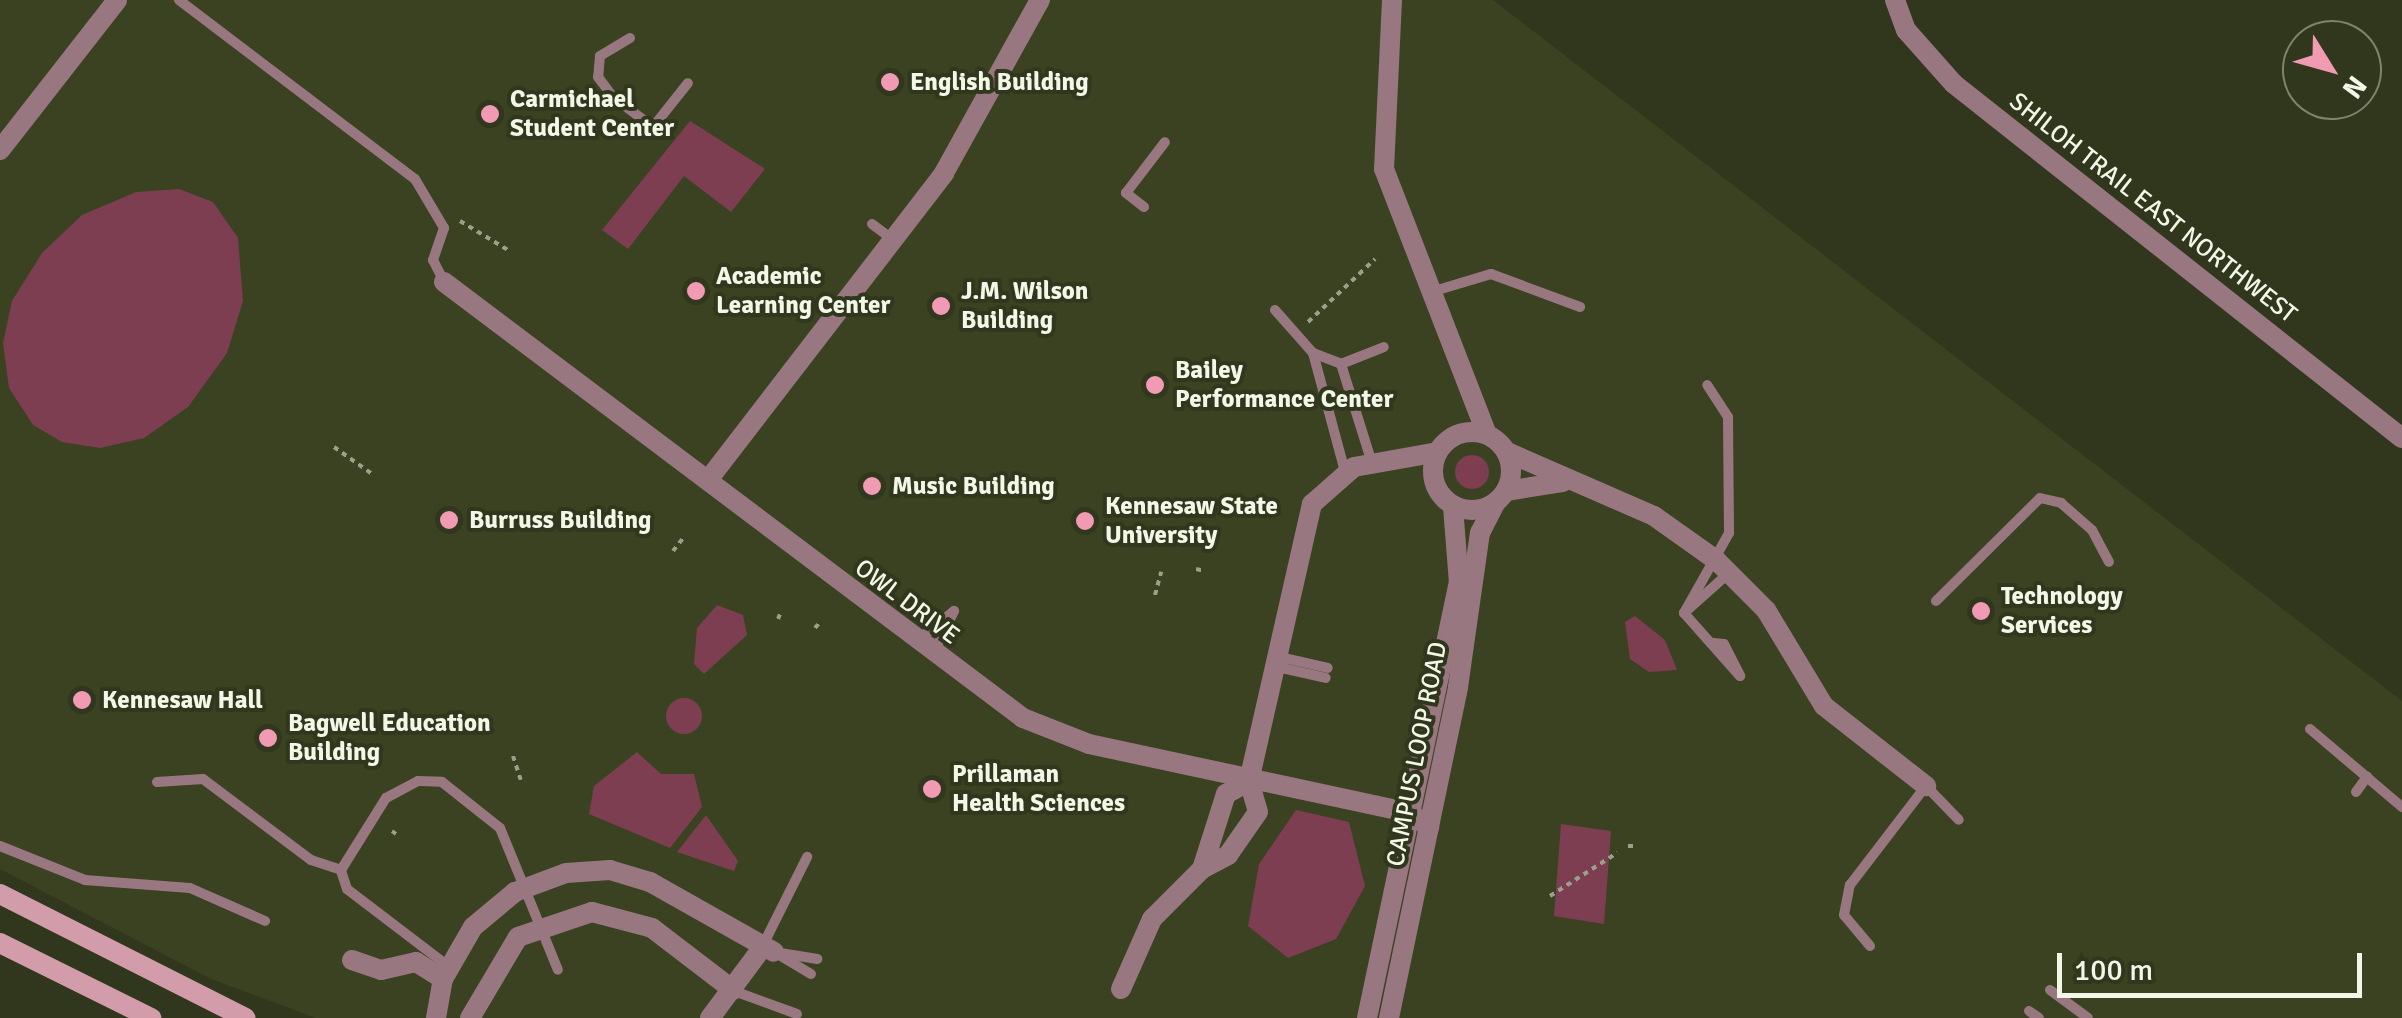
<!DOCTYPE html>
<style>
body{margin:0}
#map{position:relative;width:2402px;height:1018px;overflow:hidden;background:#30371d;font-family:Signika,sans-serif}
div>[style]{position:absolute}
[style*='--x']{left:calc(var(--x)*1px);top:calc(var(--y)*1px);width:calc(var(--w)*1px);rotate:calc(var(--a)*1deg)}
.built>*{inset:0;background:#3a4221}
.green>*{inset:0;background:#7e3e52}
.round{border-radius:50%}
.path>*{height:4px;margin-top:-2px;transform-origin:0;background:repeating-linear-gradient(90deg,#9aa08b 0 5px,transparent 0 10px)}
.service>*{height:10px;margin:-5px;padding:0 5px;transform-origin:5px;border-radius:5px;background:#997780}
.minor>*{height:20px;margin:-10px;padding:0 10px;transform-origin:10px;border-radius:10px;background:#997780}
.minor>.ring{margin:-10px;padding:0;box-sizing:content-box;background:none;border:20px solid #997780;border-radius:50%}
.secondary>*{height:20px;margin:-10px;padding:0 10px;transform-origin:10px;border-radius:10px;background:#d39cab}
.dots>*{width:28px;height:28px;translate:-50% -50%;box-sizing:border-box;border:5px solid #30371d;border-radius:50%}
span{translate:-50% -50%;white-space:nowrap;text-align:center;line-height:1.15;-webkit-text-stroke:8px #30371d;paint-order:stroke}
.poi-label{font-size:25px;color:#f2f7e7;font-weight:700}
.left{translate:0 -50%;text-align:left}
.street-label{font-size:25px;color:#f2f7e7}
.north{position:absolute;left:2282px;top:20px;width:100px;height:100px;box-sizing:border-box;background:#30371d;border:2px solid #7e846e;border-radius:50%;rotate:127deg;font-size:28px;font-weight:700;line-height:40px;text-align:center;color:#f2f7e7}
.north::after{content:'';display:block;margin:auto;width:35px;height:45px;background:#f19ab3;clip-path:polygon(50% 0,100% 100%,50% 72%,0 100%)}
.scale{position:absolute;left:2057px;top:953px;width:305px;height:45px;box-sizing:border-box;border:5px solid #f2f7e7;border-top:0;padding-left:12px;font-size:30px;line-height:35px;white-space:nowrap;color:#f2f7e7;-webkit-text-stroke:8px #30371d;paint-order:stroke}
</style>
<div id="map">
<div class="built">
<i style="clip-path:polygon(0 0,1493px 0,2402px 701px,2402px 1018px,316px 1018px,211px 979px,0 869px)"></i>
</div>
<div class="green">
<i style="clip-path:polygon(690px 121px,765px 169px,731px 212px,684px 176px,628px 249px,602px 230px)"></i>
<i style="clip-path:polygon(179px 189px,213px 202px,238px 238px,243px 301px,227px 353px,188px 407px,144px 438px,100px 448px,62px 442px,33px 425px,9px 388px,3px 343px,12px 301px,42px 253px,82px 215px,136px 192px)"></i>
<i class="round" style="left:1455px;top:455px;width:34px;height:34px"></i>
<i style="clip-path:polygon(717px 605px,743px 615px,747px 635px,704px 674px,694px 664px,697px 628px)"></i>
<i style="clip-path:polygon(1635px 616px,1665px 640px,1677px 670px,1649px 672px,1630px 659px,1625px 622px)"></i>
<i class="round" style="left:666px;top:698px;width:36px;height:36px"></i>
<i style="clip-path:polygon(637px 752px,661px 774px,694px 774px,702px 807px,670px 848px,589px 814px,594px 786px)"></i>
<i style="clip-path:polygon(1296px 810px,1349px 822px,1365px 886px,1336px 939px,1288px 958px,1248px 926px,1259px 864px)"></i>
<i style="clip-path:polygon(706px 815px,738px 861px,734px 871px,677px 852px)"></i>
<i style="clip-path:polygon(1561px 824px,1611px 831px,1604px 924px,1554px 916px)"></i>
</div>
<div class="path">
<i style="--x:460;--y:221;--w:56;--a:31.1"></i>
<i style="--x:1308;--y:322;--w:92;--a:-43.2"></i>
<i style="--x:334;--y:447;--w:47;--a:35.4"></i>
<i style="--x:673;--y:551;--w:18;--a:-52"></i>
<i style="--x:1196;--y:569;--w:9;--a:13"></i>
<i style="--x:1155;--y:595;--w:24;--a:-75"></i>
<i style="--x:778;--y:619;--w:5;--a:-68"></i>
<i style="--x:815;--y:628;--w:8;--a:-50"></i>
<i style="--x:513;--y:756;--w:25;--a:72"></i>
<i style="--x:392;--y:831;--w:5;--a:37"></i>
<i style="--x:1628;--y:846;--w:10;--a:0"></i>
<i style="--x:1550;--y:896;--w:80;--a:-32.7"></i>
</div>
<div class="service">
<i style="--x:179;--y:0;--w:296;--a:37.2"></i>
<i style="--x:415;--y:179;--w:57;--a:59.4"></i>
<i style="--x:444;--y:228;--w:34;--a:109"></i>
<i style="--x:433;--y:260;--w:25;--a:63"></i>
<i style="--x:630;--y:38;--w:35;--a:149"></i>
<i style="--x:600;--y:56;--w:21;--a:95"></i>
<i style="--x:598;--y:77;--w:25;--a:53"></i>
<i style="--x:613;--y:97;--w:50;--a:36.9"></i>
<i style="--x:653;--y:127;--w:56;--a:-51.5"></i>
<i style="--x:1144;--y:207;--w:23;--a:-142"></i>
<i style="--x:1126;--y:193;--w:64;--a:-52.6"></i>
<i style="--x:872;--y:224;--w:25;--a:37"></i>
<i style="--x:1431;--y:292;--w:63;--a:-16.7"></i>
<i style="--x:1491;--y:274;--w:95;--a:20.3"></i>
<i style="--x:1275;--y:310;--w:57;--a:48.5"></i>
<i style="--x:1313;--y:353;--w:123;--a:74.9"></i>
<i style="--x:1313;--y:353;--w:30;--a:21"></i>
<i style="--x:1372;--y:463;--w:104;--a:-107.4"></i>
<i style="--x:1341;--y:364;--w:46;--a:-21.6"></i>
<i style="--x:1936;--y:601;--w:146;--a:-44.7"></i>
<i style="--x:2040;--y:498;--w:22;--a:13"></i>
<i style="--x:2061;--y:503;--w:41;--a:41.1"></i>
<i style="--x:2092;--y:530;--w:36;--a:62"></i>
<i style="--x:1684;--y:613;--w:92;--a:-60.6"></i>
<i style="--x:1729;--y:533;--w:116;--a:-90.5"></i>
<i style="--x:1728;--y:417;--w:38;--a:-123"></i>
<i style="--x:1684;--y:613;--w:84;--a:48.4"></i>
<i style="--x:1684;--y:613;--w:62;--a:-41.7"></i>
<i style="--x:919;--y:639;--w:45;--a:-38.7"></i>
<i style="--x:954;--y:611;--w:46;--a:116"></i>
<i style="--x:1713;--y:643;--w:11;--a:5"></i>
<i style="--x:1724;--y:644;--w:36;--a:63"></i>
<i style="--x:1275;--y:656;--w:54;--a:12.8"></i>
<i style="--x:1273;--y:666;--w:54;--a:12.8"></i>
<i style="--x:2310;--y:729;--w:121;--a:40.3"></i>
<i style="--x:157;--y:782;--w:46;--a:-3.7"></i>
<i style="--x:203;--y:779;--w:135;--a:36.9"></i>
<i style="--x:311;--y:860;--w:32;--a:18"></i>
<i style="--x:2356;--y:792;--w:19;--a:-54"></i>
<i style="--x:0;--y:846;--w:92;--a:21.8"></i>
<i style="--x:85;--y:880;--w:105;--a:4.4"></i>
<i style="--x:190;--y:888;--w:82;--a:23.7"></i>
<i style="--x:1870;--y:946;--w:40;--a:-130"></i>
<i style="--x:1844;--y:915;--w:31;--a:-79"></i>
<i style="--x:1850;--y:885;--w:125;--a:-52.5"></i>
<i style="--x:1926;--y:786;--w:47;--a:45.9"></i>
<i style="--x:762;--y:947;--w:101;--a:-63.4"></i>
<i style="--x:774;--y:952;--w:43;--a:30.7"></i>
<i style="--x:774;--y:952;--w:44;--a:9.2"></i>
<i style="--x:448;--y:966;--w:127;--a:-142.7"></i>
<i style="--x:347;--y:889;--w:20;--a:-108"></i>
<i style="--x:341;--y:870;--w:85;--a:-58"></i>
<i style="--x:386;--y:798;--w:36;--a:-28"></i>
<i style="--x:418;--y:781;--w:24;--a:2"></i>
<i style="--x:442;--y:782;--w:74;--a:38.4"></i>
<i style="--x:500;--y:828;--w:153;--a:67.8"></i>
<i style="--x:2050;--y:990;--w:47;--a:36.4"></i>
<i style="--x:734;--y:991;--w:67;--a:20.1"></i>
<i style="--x:2029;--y:1011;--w:12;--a:35"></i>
</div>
<div class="minor">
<i style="--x:1392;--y:0;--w:169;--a:92.7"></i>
<i style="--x:1384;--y:169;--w:284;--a:68.8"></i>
<i style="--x:1895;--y:0;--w:32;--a:70"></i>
<i style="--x:1906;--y:30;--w:72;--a:48.4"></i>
<i style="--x:1954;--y:84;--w:571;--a:38.32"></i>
<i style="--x:0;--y:150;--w:190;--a:-52"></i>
<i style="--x:444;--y:282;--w:725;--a:36.98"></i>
<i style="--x:1023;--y:718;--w:71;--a:21.5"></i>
<i style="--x:1089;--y:744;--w:328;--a:12.1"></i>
<i style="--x:1410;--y:813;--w:24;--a:36"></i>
<i class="ring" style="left:1433px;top:432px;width:58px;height:58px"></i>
<i style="--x:1507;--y:452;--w:160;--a:23.5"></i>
<i style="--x:1654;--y:516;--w:76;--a:35.4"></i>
<i style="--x:1716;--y:560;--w:71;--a:45"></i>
<i style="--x:1766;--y:610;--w:112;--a:58.9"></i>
<i style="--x:1824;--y:706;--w:130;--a:38.1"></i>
<i style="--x:708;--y:480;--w:387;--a:-52.4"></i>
<i style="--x:944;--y:173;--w:198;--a:-61"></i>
<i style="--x:1506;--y:491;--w:58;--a:-9"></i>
<i style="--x:1249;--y:781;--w:284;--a:-77.2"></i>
<i style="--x:1312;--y:504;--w:56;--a:-41.4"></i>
<i style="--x:1354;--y:467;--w:85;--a:-10.1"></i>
<i style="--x:1202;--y:869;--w:30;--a:-28"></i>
<i style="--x:1228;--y:855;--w:52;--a:-55.1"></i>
<i style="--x:1258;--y:812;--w:32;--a:-106"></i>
<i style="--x:352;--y:960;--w:31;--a:19"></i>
<i style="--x:381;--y:970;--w:36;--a:-13"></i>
<i style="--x:416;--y:962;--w:32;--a:32"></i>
<i style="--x:1121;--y:989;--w:77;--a:-66.1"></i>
<i style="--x:1152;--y:919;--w:71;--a:-45"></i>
<i style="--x:1202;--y:869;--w:79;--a:-72.3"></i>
<i style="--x:1226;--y:794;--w:26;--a:-29"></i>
<i style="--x:436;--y:1018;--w:40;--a:-80"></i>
<i style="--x:443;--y:979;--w:60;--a:-60"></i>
<i style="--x:473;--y:927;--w:55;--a:-39.8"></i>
<i style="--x:515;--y:892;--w:54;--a:-20.4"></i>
<i style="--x:566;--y:873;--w:44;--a:-3.9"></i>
<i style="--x:610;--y:870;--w:42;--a:16.7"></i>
<i style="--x:650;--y:882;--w:142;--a:29.4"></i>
<i style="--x:470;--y:1018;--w:94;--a:-59.3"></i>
<i style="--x:518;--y:937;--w:78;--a:-18.7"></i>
<i style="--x:592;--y:912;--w:62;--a:14.9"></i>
<i style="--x:652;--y:928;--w:102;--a:37.4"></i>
<i style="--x:710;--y:1018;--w:87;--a:-53.4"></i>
<i style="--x:1367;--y:1018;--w:445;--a:-78.1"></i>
<i style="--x:1459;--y:583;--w:77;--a:-94.5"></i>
<i style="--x:1389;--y:1018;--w:338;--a:-78.2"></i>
<i style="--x:1458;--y:687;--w:156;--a:-81.9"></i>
<i style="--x:1480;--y:533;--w:35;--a:-63"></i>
</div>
<div class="secondary">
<i style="--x:0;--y:894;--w:275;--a:26.8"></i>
<i style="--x:0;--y:943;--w:169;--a:26.4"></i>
</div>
<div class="dots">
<i style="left:890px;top:82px;background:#f19ab3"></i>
<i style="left:490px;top:114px;background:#f19ab3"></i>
<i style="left:696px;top:291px;background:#f19ab3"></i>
<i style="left:941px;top:306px;background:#f19ab3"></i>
<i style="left:1155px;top:385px;background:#f19ab3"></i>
<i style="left:872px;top:486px;background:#f19ab3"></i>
<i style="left:449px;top:520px;background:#f19ab3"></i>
<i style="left:1085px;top:521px;background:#f19ab3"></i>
<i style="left:1981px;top:611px;background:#f19ab3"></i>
<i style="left:82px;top:700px;background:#f19ab3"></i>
<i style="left:268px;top:738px;background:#f19ab3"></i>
<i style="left:932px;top:789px;background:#f19ab3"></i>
</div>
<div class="poi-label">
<span class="left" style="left:910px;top:82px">English Building</span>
<span class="left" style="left:510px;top:114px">Carmichael<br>Student Center</span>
<span class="left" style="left:716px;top:291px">Academic<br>Learning Center</span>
<span class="left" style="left:961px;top:306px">J.M. Wilson<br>Building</span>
<span class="left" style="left:1175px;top:385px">Bailey<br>Performance Center</span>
<span class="left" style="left:892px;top:486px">Music Building</span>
<span class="left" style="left:1105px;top:521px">Kennesaw State<br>University</span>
<span class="left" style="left:469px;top:520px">Burruss Building</span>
<span class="left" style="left:2001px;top:611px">Technology<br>Services</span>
<span class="left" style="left:102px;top:700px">Kennesaw Hall</span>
<span class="left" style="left:288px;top:738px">Bagwell Education<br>Building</span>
<span class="left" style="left:952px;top:789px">Prillaman<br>Health Sciences</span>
</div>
<div class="street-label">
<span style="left:2153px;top:208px;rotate:38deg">SHILOH TRAIL EAST NORTHWEST</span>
<span style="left:907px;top:602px;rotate:37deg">OWL DRIVE</span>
<span style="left:1417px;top:754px;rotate:-79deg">CAMPUS LOOP ROAD</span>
</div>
<div class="north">N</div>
<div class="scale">100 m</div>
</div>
